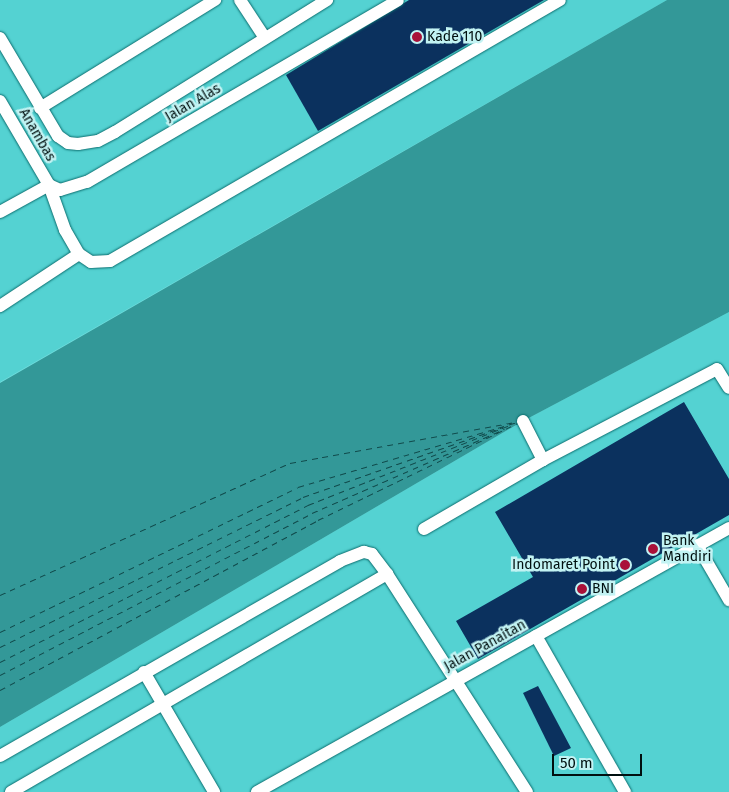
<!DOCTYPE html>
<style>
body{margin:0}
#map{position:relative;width:729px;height:792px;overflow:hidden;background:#6fdcdc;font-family:"Fira Sans",sans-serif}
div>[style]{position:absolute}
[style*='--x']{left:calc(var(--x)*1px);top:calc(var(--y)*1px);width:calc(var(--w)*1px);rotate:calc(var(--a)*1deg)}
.built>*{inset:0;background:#54d2d2}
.water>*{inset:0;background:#339898}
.ferry>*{height:1px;margin-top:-0.5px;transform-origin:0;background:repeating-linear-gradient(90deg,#104a4b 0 6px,transparent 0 11px)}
.building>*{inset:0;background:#0b315e}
.roads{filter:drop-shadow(0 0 1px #0c6d6e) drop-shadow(0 0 1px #0c6d6e)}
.minor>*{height:12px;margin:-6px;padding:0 6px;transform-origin:6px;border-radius:6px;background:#fff}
.dots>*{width:14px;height:14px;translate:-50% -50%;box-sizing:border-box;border:2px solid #c2f3f3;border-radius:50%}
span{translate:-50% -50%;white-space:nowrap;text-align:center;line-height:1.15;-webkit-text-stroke:5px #c2f3f3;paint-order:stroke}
.poi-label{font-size:14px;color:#000f0f}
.left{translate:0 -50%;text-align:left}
.right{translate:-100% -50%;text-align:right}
.street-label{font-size:14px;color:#000f0f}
.scale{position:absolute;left:552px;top:754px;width:90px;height:22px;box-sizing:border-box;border:2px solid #000f0f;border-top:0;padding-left:6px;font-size:15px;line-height:18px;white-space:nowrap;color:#000f0f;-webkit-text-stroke:4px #c2f3f3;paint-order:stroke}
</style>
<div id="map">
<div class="built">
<i style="clip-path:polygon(0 0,667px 0,0 382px)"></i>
<i style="clip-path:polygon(729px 312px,729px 792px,0 792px,0 727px,523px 421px)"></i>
</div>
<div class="water">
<i style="clip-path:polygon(667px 0,729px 0,729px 312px,523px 421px,0 727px,0 383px)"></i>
</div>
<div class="ferry">
<i style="--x:0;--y:595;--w:319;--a:-24.5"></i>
<i style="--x:290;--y:463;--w:229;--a:-10.3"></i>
<i style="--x:0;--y:632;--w:331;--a:-25.9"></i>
<i style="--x:298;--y:487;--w:228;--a:-16.5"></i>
<i style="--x:0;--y:647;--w:338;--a:-26.3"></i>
<i style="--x:303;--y:497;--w:212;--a:-19.3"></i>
<i style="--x:0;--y:662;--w:346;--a:-27"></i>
<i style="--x:308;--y:505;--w:220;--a:-21.6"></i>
<i style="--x:0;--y:675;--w:352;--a:-27.4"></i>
<i style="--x:312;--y:513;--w:210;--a:-23.6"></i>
<i style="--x:0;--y:690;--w:361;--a:-28.1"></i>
<i style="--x:318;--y:520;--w:222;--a:-25.9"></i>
</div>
<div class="building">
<i style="clip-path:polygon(409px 0,544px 0,318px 131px,286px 75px)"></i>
<i style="clip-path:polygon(684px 402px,729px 479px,729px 515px,478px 659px,456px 621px,533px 577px,495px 512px)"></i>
<i style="clip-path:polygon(538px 686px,571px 748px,554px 756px,523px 693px)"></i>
</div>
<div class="roads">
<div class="minor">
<i style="--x:240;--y:0;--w:45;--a:56.7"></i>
<i style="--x:0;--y:38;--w:114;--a:59.4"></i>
<i style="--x:58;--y:136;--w:12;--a:35"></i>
<i style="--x:68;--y:143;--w:10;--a:6"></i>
<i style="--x:78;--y:144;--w:20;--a:-9"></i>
<i style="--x:98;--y:141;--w:19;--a:-28"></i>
<i style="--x:115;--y:132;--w:250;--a:-31.9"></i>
<i style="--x:0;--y:101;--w:97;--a:59.7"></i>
<i style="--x:49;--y:185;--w:48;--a:70.4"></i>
<i style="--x:65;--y:230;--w:28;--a:60"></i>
<i style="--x:79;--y:254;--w:95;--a:146.6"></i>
<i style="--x:40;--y:108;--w:206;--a:-31.7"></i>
<i style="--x:0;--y:212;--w:56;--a:-28.9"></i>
<i style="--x:49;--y:185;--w:12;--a:24"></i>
<i style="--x:60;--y:190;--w:28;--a:-17"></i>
<i style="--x:87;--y:182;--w:360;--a:-30.3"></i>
<i style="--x:79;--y:254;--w:14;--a:34"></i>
<i style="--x:91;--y:262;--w:19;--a:-3"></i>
<i style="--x:110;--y:261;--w:520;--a:-30.11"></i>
<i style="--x:523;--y:421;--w:44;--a:62.9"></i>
<i style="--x:424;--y:529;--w:138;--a:-30.1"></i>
<i style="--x:543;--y:460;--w:196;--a:-27.6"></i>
<i style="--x:717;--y:369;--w:22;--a:58"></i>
<i style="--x:697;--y:545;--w:64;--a:59.8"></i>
<i style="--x:536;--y:636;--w:180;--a:60.3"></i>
<i style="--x:144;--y:672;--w:139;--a:59.7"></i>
<i style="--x:0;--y:756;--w:392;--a:-29.8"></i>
<i style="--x:340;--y:561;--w:26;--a:-21"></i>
<i style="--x:364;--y:552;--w:8;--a:14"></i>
<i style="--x:372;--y:554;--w:25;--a:53"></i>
<i style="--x:387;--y:574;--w:259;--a:57.3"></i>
<i style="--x:11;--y:792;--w:435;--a:-30.1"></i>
<i style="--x:257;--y:792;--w:541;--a:-29.22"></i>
</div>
</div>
<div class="dots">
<i style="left:417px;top:37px;background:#a91139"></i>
<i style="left:653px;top:549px;background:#a91139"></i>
<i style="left:625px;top:565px;background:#a91139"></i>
<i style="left:582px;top:589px;background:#a91139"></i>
</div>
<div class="poi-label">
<span class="left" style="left:427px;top:37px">Kade 110</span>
<span class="left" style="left:663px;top:549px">Bank<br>Mandiri</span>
<span class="right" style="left:615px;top:565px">Indomaret Point</span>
<span class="left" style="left:592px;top:589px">BNI</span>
</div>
<div class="street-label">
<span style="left:193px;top:103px;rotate:-30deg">Jalan Alas</span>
<span style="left:37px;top:135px;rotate:60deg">Anambas</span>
<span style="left:485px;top:646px;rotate:-29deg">Jalan Panaitan</span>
</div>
<div class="scale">50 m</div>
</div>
